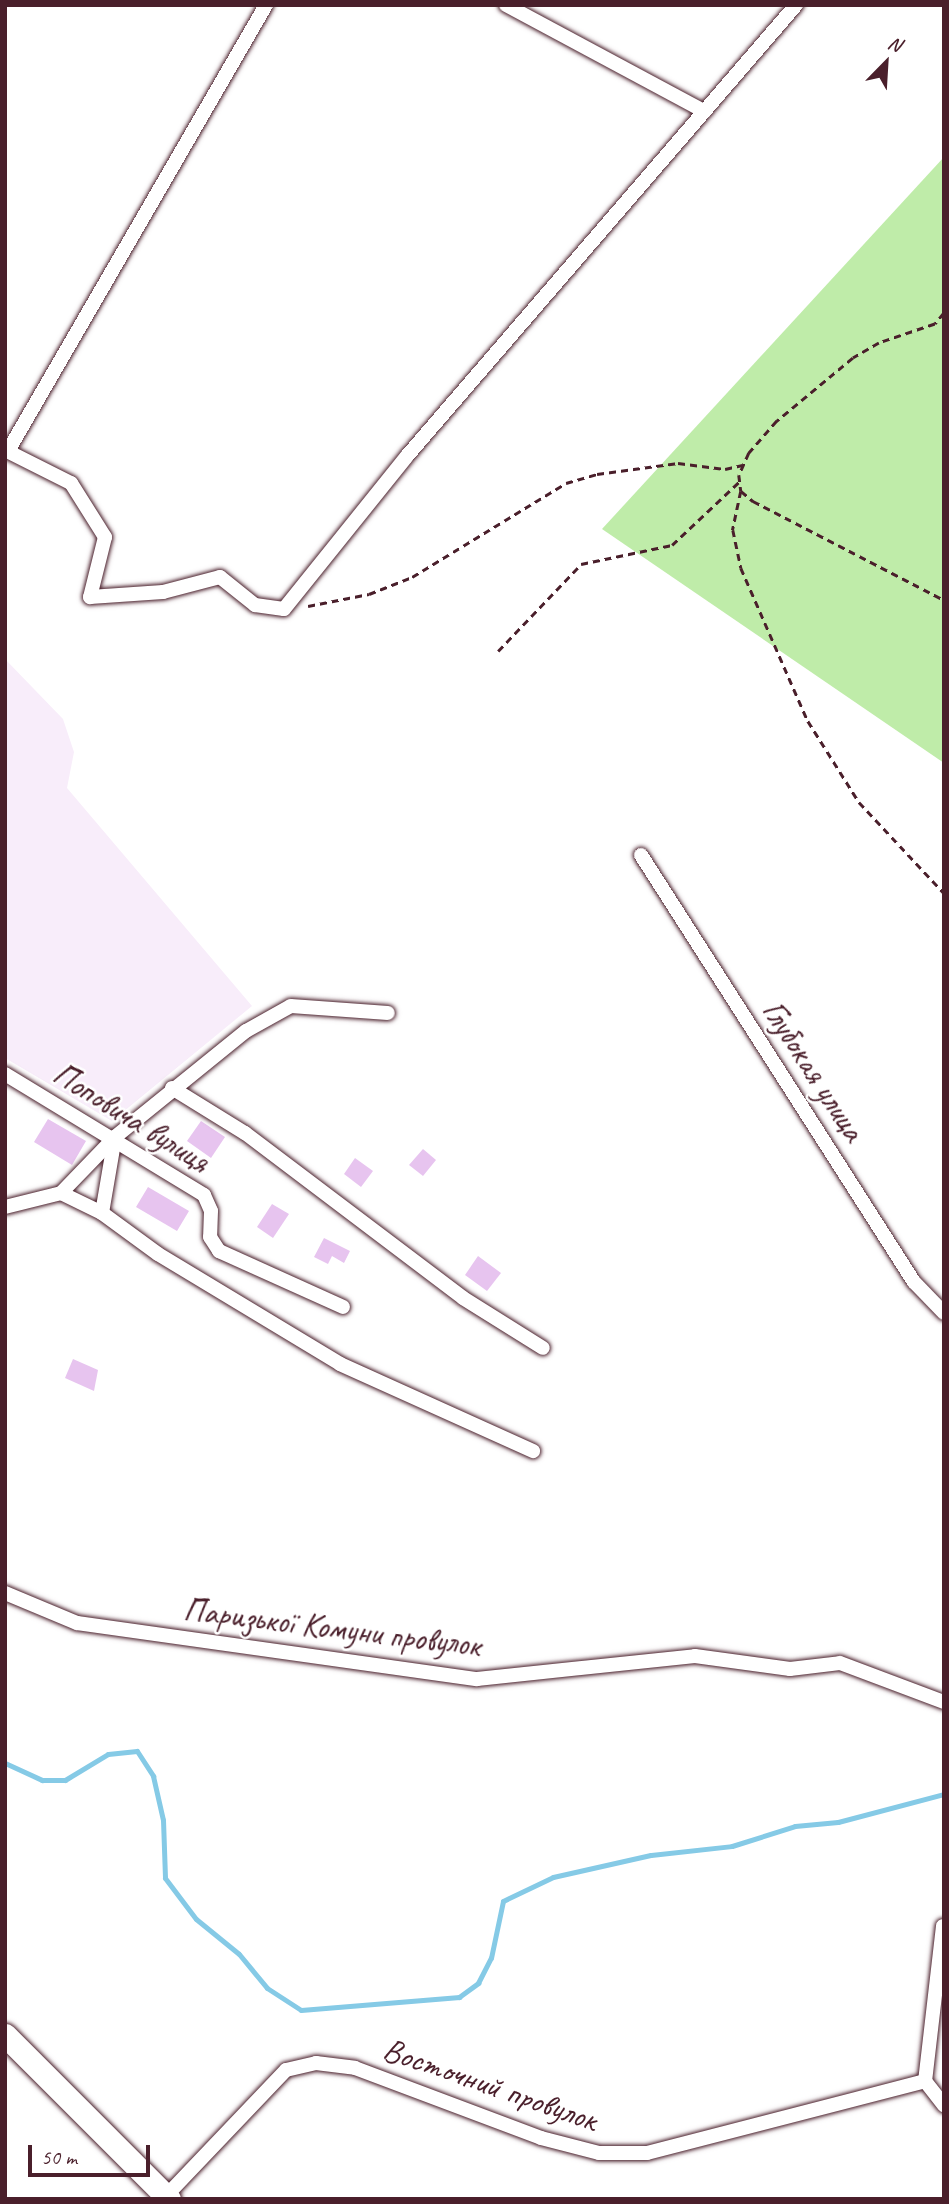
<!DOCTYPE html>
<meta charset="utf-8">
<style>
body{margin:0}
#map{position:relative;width:949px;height:2204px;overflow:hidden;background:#fff;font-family:Caveat,sans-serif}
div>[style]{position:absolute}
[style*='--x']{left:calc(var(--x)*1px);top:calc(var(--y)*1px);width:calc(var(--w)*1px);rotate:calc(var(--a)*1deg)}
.built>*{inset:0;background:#f8edfa}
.green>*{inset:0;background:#bfeca9}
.stream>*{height:5px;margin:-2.5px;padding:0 2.5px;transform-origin:2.5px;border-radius:2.5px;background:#85cae6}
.building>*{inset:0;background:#e7c4ef}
.path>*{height:2.5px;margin-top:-1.25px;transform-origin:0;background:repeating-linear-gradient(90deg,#4a1f2b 0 7px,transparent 0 12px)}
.roads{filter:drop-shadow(0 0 2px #4a1f2b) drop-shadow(0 0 2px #4a1f2b)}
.street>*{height:14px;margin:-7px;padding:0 7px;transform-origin:7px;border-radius:7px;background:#fff}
.primary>*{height:23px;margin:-11.5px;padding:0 11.5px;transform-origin:11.5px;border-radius:11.5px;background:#fff}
span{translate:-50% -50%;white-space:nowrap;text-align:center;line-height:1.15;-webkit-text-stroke:5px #fff;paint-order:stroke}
.street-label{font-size:33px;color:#4a1f2b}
.frame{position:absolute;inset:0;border:7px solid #4a1f2b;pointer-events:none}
.north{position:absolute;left:851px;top:28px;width:70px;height:70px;-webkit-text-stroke:5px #fff;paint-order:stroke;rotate:24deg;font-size:19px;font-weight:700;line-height:28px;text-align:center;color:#4a1f2b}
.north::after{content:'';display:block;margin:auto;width:24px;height:32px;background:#4a1f2b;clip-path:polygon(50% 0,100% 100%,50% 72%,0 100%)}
.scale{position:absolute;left:28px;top:2145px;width:122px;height:32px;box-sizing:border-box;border:4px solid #4a1f2b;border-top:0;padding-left:9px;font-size:21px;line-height:24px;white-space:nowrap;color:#4a1f2b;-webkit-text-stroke:5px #fff;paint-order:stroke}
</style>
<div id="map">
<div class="built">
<i style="clip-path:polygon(5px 659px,63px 719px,74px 752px,67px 788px,252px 1006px,112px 1121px,5px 1058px)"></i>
</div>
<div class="green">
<i style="clip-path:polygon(944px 157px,944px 763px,602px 529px)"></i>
</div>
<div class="stream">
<i style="--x:5;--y:1763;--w:41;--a:24.7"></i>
<i style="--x:42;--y:1780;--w:23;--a:0"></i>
<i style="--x:65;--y:1780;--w:50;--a:-31.2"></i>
<i style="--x:108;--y:1754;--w:29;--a:-6"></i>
<i style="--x:137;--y:1751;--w:30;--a:57"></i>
<i style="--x:153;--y:1776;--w:45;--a:77.2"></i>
<i style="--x:163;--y:1820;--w:58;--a:88"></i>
<i style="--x:165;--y:1878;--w:51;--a:52.9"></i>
<i style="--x:196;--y:1919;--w:55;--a:39.1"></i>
<i style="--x:239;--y:1954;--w:44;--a:50.5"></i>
<i style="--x:267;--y:1988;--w:40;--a:32.9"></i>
<i style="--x:301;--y:2010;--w:159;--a:-4.7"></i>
<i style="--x:459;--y:1997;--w:24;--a:-36"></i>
<i style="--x:478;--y:1983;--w:28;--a:-63"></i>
<i style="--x:491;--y:1958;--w:58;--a:-78.1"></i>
<i style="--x:503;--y:1901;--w:55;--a:-25.6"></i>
<i style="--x:553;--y:1877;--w:100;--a:-12.7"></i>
<i style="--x:651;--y:1855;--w:81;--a:-6.3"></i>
<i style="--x:732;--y:1846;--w:66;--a:-17.6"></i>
<i style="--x:795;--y:1826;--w:43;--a:-5.3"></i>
<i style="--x:838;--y:1822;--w:110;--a:-14.8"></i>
</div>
<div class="building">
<i style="clip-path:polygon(48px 1119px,86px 1141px,72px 1165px,34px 1142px)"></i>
<i style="clip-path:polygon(201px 1121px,225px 1137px,211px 1158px,187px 1141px)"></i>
<i style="clip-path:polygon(423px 1149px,436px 1160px,423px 1176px,409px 1165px)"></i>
<i style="clip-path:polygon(355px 1158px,373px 1171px,361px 1187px,344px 1174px)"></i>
<i style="clip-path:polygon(148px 1187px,189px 1211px,177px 1231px,136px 1207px)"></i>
<i style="clip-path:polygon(272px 1204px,289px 1214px,273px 1238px,257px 1227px)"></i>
<i style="clip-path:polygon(324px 1238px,350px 1251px,344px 1263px,332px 1256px,328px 1264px,314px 1257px)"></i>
<i style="clip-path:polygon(478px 1256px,501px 1273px,487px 1291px,465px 1275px)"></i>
<i style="clip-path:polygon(73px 1359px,98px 1370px,94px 1391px,65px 1378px)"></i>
</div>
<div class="path">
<i style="--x:944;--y:313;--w:14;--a:129"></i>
<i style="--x:935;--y:324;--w:59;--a:161.3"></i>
<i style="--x:879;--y:343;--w:30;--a:150"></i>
<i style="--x:853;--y:358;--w:99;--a:140.3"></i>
<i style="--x:777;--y:421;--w:43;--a:131.2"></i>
<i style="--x:749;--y:453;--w:24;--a:114"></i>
<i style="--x:739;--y:475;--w:16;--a:83"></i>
<i style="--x:741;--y:491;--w:16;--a:40"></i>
<i style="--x:753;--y:501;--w:215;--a:27.4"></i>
<i style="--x:741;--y:491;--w:40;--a:102"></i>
<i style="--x:733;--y:530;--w:39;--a:78"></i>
<i style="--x:741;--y:568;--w:167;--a:66.4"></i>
<i style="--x:808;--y:721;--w:96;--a:57.8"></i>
<i style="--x:859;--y:802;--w:125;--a:47"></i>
<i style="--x:308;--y:606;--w:62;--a:-11.1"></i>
<i style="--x:369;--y:594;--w:46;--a:-21.6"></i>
<i style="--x:412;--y:577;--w:180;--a:-31.4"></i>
<i style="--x:566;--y:483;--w:32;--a:-16"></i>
<i style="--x:597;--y:474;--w:82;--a:-7.7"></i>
<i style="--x:678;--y:463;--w:47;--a:7.3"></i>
<i style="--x:725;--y:469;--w:18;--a:-13"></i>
<i style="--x:498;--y:651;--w:120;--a:-46.3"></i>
<i style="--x:581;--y:564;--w:93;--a:-11.8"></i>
<i style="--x:672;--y:545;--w:93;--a:-43.3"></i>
</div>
<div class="roads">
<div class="street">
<i style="--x:506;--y:5;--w:225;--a:28.2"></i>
<i style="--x:5;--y:450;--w:74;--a:26.6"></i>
<i style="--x:71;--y:483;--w:64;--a:57.8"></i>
<i style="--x:105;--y:537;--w:62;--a:104"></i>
<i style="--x:90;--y:597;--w:73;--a:-3.9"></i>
<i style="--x:163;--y:592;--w:59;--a:-14.7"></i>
<i style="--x:220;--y:577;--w:45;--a:38.7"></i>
<i style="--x:255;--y:605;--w:29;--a:8"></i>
<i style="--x:284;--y:609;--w:196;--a:-51.2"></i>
<i style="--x:407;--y:456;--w:596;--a:-49.22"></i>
<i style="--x:8;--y:451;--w:515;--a:-59.95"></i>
<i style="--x:641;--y:855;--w:507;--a:57.41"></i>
<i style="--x:914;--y:1282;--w:43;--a:45.9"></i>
<i style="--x:5;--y:1074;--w:233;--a:31.3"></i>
<i style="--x:204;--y:1195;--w:17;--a:66"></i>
<i style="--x:211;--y:1211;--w:26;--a:92"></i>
<i style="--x:210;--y:1237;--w:17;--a:57"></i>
<i style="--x:219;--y:1251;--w:136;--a:24.3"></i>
<i style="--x:172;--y:1088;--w:86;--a:31.7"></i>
<i style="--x:245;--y:1133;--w:273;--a:37.1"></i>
<i style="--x:463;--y:1298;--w:94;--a:32"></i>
<i style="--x:115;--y:1137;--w:169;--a:-39"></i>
<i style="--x:246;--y:1031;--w:51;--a:-29.1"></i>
<i style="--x:291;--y:1006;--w:97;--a:4.1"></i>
<i style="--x:61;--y:1193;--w:46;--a:26"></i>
<i style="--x:102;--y:1213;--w:69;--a:36.2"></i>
<i style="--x:158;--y:1254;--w:213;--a:31.1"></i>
<i style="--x:340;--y:1364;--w:212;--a:24.3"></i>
<i style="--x:5;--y:1207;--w:58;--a:-14"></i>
<i style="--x:61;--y:1193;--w:78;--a:-46"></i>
<i style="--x:115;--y:1137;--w:77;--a:99.7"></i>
<i style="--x:5;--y:1593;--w:78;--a:22.6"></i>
<i style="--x:77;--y:1623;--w:404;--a:8"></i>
<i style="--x:477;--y:1679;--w:219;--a:-6"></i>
<i style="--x:695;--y:1656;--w:96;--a:7.8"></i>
<i style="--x:790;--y:1669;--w:50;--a:-6.8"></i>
<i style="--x:840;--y:1663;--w:111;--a:20.6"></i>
<i style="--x:943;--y:1926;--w:156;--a:96.6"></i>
<i style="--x:925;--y:2081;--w:31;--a:52"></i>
<i style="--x:166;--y:2196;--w:174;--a:-46.4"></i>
<i style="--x:286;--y:2070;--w:31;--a:-13"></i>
<i style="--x:316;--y:2063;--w:39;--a:7"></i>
<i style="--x:355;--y:2068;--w:199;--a:20.6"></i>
<i style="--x:541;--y:2138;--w:60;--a:14.5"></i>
<i style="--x:599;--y:2153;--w:48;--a:0"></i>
<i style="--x:647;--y:2153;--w:287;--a:-14.5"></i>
</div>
<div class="primary">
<i style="--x:5;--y:2035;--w:232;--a:45"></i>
</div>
</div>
<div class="street-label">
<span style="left:813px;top:1071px;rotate:57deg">Глубокая улица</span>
<span style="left:131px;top:1118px;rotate:32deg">Поповича вулиця</span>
<span style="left:332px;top:1628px;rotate:7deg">Паризької Комуни провулок</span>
<span style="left:490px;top:2085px;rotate:19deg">Восточний провулок</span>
</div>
<div class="frame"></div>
<div class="north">N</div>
<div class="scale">50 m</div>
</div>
